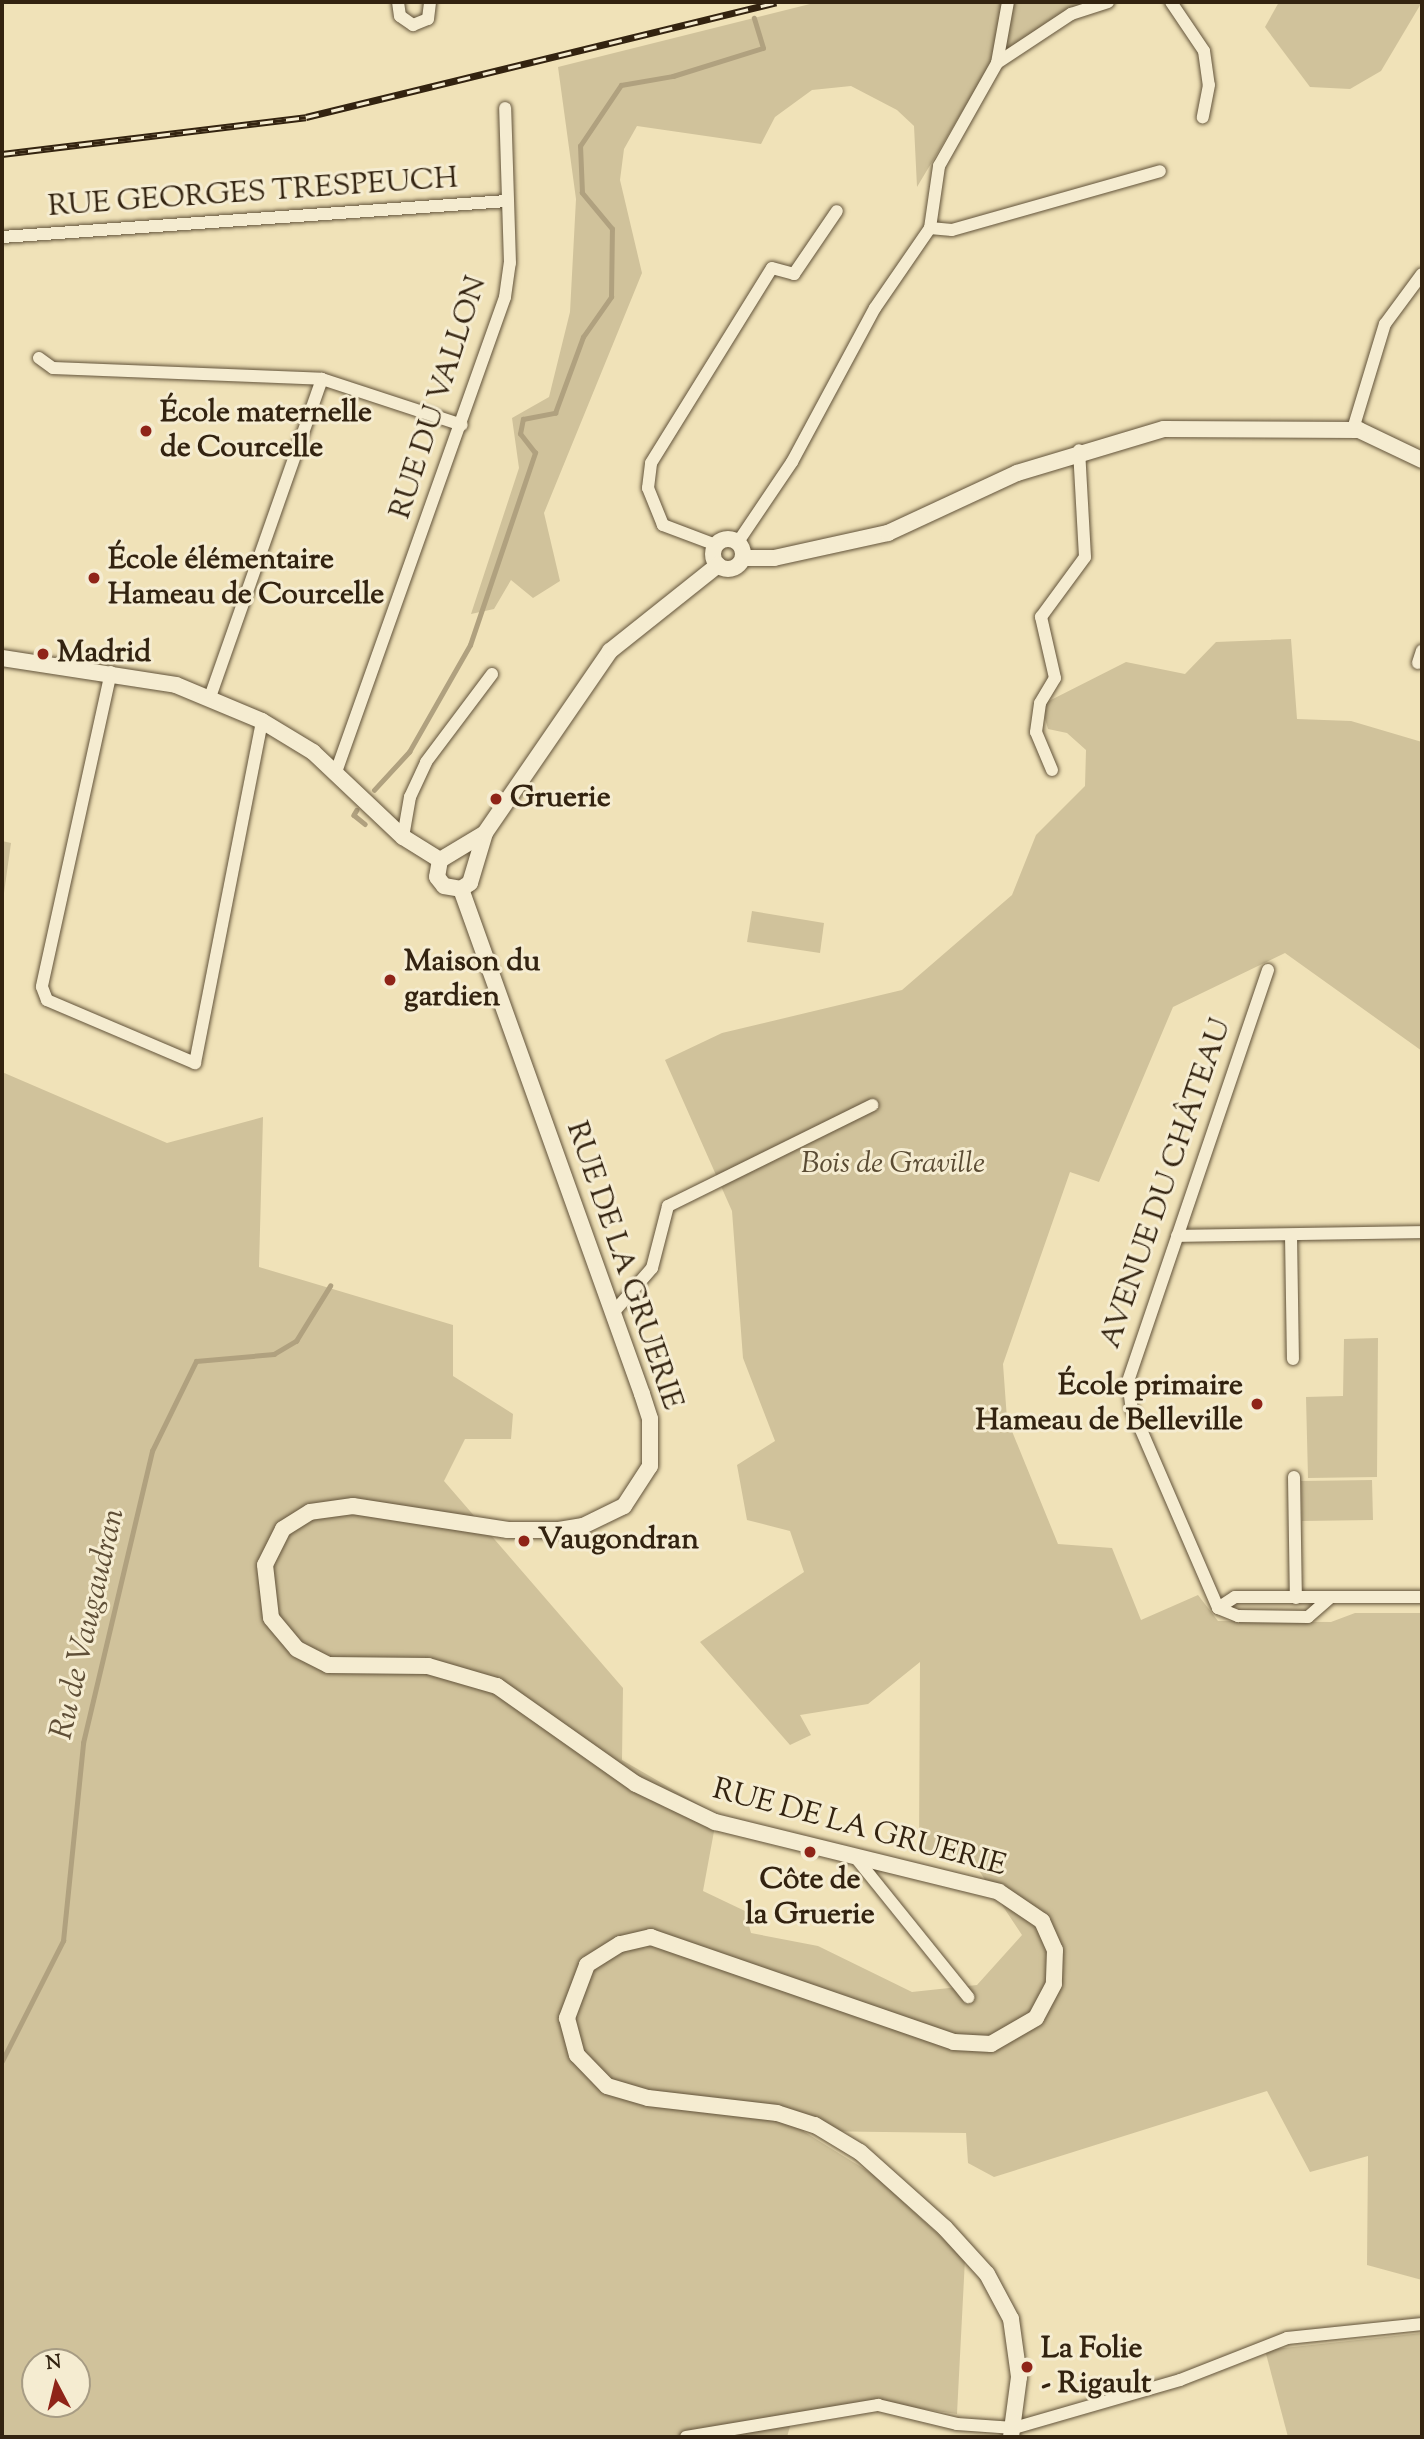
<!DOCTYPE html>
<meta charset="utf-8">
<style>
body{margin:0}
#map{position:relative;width:1424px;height:2439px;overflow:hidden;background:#f0e2b8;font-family:"Sorts Mill Goudy",serif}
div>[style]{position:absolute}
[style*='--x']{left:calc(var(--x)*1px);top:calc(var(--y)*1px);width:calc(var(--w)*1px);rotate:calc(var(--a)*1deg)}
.green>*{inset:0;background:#d0c29b}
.stream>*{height:4.5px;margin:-2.25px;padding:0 2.25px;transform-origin:2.25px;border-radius:2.25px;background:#b0a17f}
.roads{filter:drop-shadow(0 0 2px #62533a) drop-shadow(0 0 2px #62533a)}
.minor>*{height:12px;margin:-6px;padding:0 6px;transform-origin:6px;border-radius:6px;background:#f5ecd1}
.tertiary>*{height:16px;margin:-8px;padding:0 8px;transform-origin:8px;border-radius:8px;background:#f5ecd1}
.tertiary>.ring{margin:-8px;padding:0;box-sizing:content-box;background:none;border:16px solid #f5ecd1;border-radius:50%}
.rail>*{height:7px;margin-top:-3.5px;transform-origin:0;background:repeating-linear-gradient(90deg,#f5ecd1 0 13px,#332310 0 26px);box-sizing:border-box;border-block:2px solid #332310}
.dots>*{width:19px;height:19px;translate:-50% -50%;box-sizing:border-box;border:4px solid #f5ecd1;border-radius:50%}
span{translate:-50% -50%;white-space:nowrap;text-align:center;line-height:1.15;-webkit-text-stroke:6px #f5ecd1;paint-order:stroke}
.street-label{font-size:30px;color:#332310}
.poi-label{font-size:30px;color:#332310;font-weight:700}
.left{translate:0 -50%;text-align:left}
.right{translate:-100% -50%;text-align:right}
.park-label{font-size:30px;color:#5a4b33;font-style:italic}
.water-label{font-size:32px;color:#5f4f37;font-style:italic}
.frame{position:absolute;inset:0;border:4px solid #332310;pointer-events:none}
.north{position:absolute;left:21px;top:2348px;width:70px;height:70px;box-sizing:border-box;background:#f5ecd1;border:2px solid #a79c84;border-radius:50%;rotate:353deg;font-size:19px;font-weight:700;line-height:28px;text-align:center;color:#332310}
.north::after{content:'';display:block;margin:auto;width:24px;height:32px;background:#8f2418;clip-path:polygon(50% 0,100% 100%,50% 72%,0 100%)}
</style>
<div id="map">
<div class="green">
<i style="clip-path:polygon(818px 2px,1088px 2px,1047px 22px,987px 70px,917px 187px,914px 126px,897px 110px,851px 86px,812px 90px,775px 117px,761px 144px,637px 126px,624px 149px,620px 180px,642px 273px,544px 513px,560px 581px,533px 598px,511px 580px,494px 609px,471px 614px,519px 468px,512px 418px,549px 397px,570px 312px,576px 199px,558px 67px)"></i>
<i style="clip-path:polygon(1279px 2px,1422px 2px,1381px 71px,1350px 89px,1310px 87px,1265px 27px)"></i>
<i style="clip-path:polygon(evenodd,1291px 639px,1297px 719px,1351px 721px,1422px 742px,1422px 1051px,1285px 953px,1173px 1007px,1099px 1182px,1070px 1172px,1003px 1364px,1007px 1419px,1058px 1544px,1112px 1548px,1141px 1620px,1198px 1595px,1218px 1621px,1331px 1622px,1355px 1613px,1422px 1613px,1422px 2280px,1367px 2265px,1368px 2156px,1310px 2172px,1267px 2091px,994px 2177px,968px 2163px,966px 2133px,803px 2131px,874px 2175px,965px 2259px,957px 2414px,890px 2404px,665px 2437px,2px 2437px,2px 1072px,167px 1143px,263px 1117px,259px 1267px,453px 1325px,453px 1376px,513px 1414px,511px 1439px,465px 1439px,444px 1481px,623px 1688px,622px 1760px,717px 1815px,703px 1891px,745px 1911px,751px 1933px,818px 1946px,912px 1992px,977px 1985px,1022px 1935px,974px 1863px,919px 1847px,920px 1662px,868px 1704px,800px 1715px,811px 1735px,790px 1745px,700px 1642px,804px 1572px,790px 1531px,747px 1520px,737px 1465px,775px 1441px,743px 1358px,732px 1211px,665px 1060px,722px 1033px,902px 990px,1012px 895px,1036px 835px,1085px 786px,1086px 750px,1067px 733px,1048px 729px,1041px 705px,1126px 662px,1185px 674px,1216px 642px,1291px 639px,35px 2362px,77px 2362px,77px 2404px,35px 2404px,35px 2362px)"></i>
<i style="clip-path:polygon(2px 841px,11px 843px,2px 907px)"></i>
<i style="clip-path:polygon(752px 911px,824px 923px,820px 953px,747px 942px)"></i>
<i style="clip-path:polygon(1378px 1338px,1377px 1477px,1308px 1478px,1306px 1397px,1343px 1396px,1344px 1339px)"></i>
<i style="clip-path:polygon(1372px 1480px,1373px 1520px,1302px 1521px,1301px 1481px)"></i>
<i style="clip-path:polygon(1422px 2333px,1422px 2437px,1288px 2437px,1265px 2350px)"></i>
<i style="clip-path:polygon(791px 2423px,787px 2437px,711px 2437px)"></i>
</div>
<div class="stream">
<i style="--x:374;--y:790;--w:52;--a:-47.4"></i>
<i style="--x:409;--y:752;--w:123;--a:-60.3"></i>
<i style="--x:470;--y:645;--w:203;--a:-71.3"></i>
<i style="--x:535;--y:453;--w:24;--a:-128"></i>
<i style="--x:520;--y:434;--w:15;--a:-79"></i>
<i style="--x:523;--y:419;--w:33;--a:-11"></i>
<i style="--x:555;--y:413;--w:81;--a:-69.8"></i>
<i style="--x:583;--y:337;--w:49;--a:-55"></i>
<i style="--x:611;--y:297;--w:68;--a:-89.2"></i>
<i style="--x:612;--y:229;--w:47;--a:-129.8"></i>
<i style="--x:582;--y:193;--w:47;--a:-92.4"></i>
<i style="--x:580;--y:146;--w:73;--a:-56.1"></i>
<i style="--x:621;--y:85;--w:53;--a:-9.8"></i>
<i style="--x:673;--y:76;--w:94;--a:-17.3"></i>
<i style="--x:763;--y:48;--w:31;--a:-107"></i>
<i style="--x:357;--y:810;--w:6;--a:121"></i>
<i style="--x:354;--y:815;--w:14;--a:39"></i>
<i style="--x:2;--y:2061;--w:135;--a:-63.1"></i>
<i style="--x:63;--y:1941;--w:199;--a:-84.2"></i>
<i style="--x:83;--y:1743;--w:300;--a:-76.7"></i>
<i style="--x:152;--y:1451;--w:100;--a:-63.9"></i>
<i style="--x:196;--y:1361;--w:78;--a:-5.1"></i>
<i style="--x:274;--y:1354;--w:26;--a:-31"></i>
<i style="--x:296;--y:1341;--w:65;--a:-58.3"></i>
</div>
<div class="roads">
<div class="minor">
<i style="--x:398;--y:2;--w:14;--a:82"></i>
<i style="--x:400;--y:16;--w:16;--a:35"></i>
<i style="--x:413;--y:25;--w:16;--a:-22"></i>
<i style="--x:428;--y:19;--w:17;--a:-83"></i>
<i style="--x:1171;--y:2;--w:59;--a:56"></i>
<i style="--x:1204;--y:51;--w:34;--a:82"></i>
<i style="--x:1209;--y:85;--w:33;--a:101"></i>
<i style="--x:997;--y:63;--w:89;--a:-33.5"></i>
<i style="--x:1071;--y:14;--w:39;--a:-18"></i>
<i style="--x:930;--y:228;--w:22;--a:5"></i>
<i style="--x:952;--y:230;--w:216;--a:-15.8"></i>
<i style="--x:2;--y:237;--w:506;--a:-4.08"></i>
<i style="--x:39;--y:358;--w:17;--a:36"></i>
<i style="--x:53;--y:368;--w:269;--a:2.3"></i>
<i style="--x:322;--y:379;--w:147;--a:18.2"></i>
<i style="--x:1353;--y:429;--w:110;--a:-73.1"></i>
<i style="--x:1385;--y:324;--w:62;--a:-53.5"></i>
<i style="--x:738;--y:542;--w:97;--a:-56"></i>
<i style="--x:792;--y:462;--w:175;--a:-61.7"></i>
<i style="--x:875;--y:308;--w:97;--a:-55.5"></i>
<i style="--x:930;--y:228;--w:63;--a:-81.7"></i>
<i style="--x:939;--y:166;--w:118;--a:-60.6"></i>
<i style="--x:997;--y:63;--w:62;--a:-79.8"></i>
<i style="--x:716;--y:545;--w:57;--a:-159.3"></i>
<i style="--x:663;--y:525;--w:40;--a:-112"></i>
<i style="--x:648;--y:488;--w:25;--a:-83"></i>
<i style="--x:651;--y:463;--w:229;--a:-58.2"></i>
<i style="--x:772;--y:268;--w:23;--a:15"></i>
<i style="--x:794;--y:274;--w:76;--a:-55.7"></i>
<i style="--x:1418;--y:663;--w:13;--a:-72"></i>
<i style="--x:111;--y:672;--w:322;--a:102.4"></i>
<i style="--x:42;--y:987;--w:14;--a:69"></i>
<i style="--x:47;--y:1000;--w:161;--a:23.1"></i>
<i style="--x:195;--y:1063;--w:349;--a:-78.9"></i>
<i style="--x:210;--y:697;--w:337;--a:-70.6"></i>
<i style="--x:1052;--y:770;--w:41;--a:-112.8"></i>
<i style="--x:1036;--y:732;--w:29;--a:-82"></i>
<i style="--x:1040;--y:703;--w:29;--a:-59"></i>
<i style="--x:1055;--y:678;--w:63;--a:-102.9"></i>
<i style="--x:1041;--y:617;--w:74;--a:-53.7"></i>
<i style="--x:1085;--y:557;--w:107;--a:-93.2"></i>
<i style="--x:336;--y:772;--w:504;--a:-70.41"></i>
<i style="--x:505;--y:297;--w:34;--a:-82"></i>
<i style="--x:510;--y:263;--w:155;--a:-91.8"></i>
<i style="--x:403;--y:837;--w:41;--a:-80.1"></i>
<i style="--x:410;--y:797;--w:38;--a:-65"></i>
<i style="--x:426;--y:762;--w:110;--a:-53.1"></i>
<i style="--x:1268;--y:970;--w:435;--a:108.8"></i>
<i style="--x:1128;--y:1382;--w:27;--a:82"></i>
<i style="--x:1132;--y:1409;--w:217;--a:66.6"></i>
<i style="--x:1218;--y:1608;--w:22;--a:22"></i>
<i style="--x:1238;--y:1616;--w:70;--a:0.8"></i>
<i style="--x:1308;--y:1617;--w:30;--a:-41"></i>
<i style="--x:1291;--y:1235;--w:124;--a:89.1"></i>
<i style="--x:1177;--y:1236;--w:245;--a:-0.9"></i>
<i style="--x:612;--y:1314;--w:61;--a:-49"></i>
<i style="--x:652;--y:1268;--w:64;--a:-75.5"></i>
<i style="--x:668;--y:1206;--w:228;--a:-26.3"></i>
<i style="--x:1294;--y:1477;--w:121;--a:89.1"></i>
<i style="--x:1218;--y:1608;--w:20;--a:-33"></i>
<i style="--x:1235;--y:1597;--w:187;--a:0"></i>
<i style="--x:856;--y:1858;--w:179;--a:51.1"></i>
<i style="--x:686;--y:2437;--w:195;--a:-9.5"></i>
<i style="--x:878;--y:2405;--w:81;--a:13.5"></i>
<i style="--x:957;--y:2424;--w:57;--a:4"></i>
<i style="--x:1014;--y:2428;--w:173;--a:-16.1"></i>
<i style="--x:1180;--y:2380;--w:115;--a:-21.4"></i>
<i style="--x:1287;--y:2338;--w:136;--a:-5.9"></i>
</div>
<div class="tertiary">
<i class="ring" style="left:713px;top:539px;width:14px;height:14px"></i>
<i style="--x:743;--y:558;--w:31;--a:0"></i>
<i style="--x:774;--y:558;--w:117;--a:-12.4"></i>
<i style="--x:888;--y:533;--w:142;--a:-24.9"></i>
<i style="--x:1017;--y:473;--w:153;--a:-16.7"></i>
<i style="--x:1164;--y:429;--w:195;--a:0.3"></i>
<i style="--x:1359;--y:430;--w:70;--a:25.5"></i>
<i style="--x:2;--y:658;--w:176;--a:8.8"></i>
<i style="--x:176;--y:685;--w:93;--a:22.7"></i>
<i style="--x:262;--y:721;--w:60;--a:31.3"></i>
<i style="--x:313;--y:752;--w:124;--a:43.4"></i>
<i style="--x:403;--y:837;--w:44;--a:31.9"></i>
<i style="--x:485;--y:833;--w:52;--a:149"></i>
<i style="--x:440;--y:860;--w:17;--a:100"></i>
<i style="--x:437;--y:877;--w:11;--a:52"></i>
<i style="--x:444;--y:886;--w:17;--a:10"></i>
<i style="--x:461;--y:889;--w:11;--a:-34"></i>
<i style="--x:470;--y:883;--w:52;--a:-73.3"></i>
<i style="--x:485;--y:833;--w:221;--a:-55.5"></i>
<i style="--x:610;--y:651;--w:138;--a:-38.5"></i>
<i style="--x:461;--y:889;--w:536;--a:70.28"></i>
<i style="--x:642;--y:1394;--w:26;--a:72"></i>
<i style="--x:650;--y:1419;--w:47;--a:90"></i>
<i style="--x:650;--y:1466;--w:48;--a:123"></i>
<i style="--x:624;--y:1506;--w:46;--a:154"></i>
<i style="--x:583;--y:1526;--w:26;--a:171"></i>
<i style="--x:557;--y:1530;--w:49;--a:180"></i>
<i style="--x:508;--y:1530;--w:157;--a:-171.2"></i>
<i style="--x:353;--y:1506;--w:43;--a:172.1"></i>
<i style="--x:310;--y:1512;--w:32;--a:148"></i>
<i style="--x:283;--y:1529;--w:40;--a:116.6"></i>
<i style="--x:265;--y:1565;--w:53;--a:83.5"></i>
<i style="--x:271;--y:1618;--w:40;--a:50"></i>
<i style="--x:297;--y:1649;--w:35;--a:27"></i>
<i style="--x:328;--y:1665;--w:100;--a:0.6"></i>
<i style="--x:428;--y:1666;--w:72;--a:16.2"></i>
<i style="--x:497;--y:1686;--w:170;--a:35.2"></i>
<i style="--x:636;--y:1784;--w:88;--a:25.7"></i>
<i style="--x:715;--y:1822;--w:292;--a:13.8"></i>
<i style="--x:999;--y:1892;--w:52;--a:34"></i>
<i style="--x:1042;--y:1921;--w:32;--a:66"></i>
<i style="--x:1055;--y:1950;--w:34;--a:92"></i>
<i style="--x:1054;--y:1984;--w:38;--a:118"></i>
<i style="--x:1036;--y:2018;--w:52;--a:150"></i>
<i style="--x:991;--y:2044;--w:37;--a:-177"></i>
<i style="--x:954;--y:2042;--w:321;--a:-160.9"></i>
<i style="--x:651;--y:1937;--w:32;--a:167"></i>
<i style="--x:620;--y:1944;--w:39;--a:148"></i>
<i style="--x:587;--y:1965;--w:57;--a:110.7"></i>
<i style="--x:567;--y:2018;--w:38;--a:75"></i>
<i style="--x:577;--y:2055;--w:43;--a:45.9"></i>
<i style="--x:607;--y:2086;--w:43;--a:16.3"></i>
<i style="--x:648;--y:2098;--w:130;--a:6.6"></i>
<i style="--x:777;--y:2113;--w:40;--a:18"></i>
<i style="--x:815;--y:2125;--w:52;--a:31"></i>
<i style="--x:860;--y:2152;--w:114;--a:41.8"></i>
<i style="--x:945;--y:2228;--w:62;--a:47.6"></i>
<i style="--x:987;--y:2274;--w:51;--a:61.9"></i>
<i style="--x:1011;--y:2319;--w:59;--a:82.1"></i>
<i style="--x:1019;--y:2377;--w:61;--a:97.6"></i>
</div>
</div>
<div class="rail">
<i style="--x:2;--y:154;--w:306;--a:-6.9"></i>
<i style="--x:306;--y:117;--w:484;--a:-13.7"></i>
</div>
<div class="dots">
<i style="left:146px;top:431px;background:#8f2418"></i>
<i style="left:94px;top:578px;background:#8f2418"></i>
<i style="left:43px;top:654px;background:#8f2418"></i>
<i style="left:496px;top:799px;background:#8f2418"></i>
<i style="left:390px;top:980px;background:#8f2418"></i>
<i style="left:1257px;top:1404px;background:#8f2418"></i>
<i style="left:524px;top:1541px;background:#8f2418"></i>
<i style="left:810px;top:1852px;background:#8f2418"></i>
<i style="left:1027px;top:2367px;background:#8f2418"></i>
</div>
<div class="street-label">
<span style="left:253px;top:194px;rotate:-4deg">RUE GEORGES TRESPEUCH</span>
<span style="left:440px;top:398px;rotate:-72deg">RUE DU VALLON</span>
<span style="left:1167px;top:1184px;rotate:-71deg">AVENUE DU CHÂTEAU</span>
<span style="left:623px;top:1266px;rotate:71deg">RUE DE LA GRUERIE</span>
<span style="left:859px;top:1829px;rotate:15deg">RUE DE LA GRUERIE</span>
</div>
<div class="poi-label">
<span class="left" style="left:160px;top:431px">École maternelle<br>de Courcelle</span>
<span class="left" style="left:108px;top:578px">École élémentaire<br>Hameau de Courcelle</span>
<span class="left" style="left:57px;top:654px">Madrid</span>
<span class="left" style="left:510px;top:799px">Gruerie</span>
<span class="left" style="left:404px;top:980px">Maison du<br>gardien</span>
<span class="right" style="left:1243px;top:1404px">École primaire<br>Hameau de Belleville</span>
<span class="left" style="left:538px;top:1541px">Vaugondran</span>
<span style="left:810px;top:1898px">Côte de<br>la Gruerie</span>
<span class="left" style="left:1041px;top:2367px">La Folie<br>- Rigault</span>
</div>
<div class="park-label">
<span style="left:893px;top:1165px">Bois de Graville</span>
</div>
<div class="water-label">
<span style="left:89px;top:1624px;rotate:-77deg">Ru de Vaugaudran</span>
</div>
<div class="frame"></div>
<div class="north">N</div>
</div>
